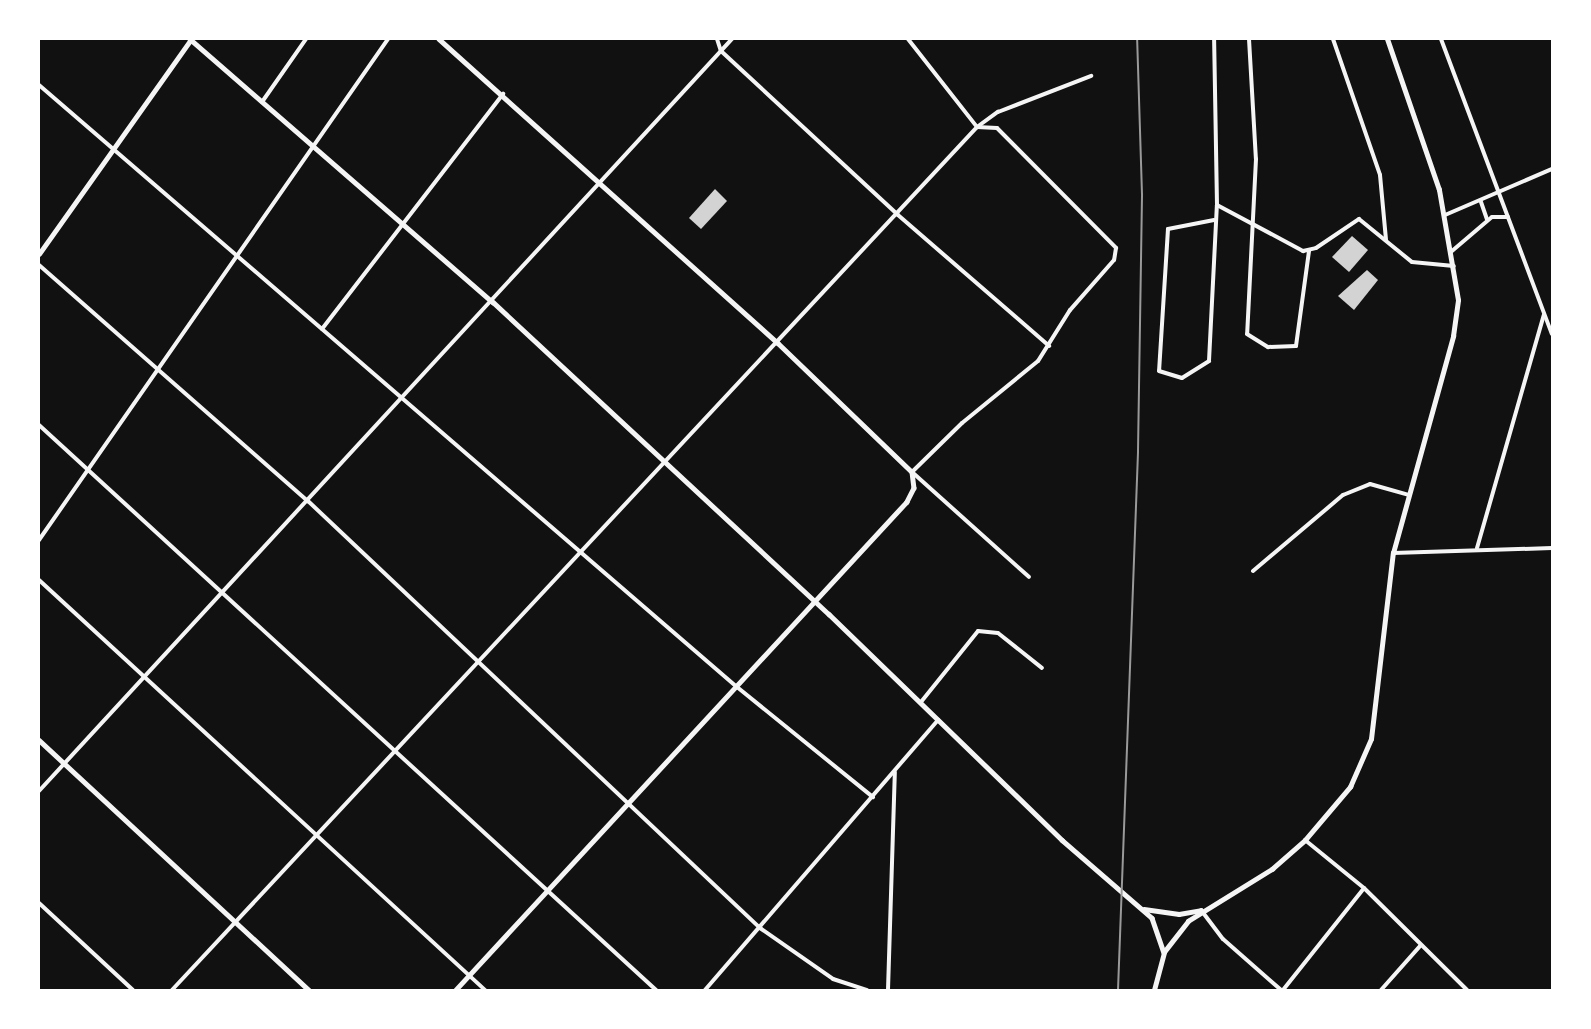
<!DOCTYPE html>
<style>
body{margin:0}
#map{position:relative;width:1591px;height:1029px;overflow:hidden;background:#111;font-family:"Roboto Condensed",sans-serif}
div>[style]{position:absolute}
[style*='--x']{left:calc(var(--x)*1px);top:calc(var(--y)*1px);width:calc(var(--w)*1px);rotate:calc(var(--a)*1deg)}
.building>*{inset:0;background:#d3d3d3}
.minor>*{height:4px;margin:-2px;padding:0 2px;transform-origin:2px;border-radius:2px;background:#f5f5f5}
.tertiary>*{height:4.5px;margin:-2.25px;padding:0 2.25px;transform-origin:2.25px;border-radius:2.25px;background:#f5f5f5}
.rail>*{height:2px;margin:-1px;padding:0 1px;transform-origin:1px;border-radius:1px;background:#9a9a9a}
span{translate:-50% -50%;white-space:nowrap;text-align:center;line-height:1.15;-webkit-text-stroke:4.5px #fff;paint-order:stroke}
.frame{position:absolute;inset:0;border:40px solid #fff;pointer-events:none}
</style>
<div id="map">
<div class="building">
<i style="clip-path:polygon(715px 189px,727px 201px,701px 229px,689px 218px)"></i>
<i style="clip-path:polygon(1352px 236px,1368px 250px,1349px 272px,1332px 257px)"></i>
<i style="clip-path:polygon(1367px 270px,1378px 280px,1354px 310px,1338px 296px)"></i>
</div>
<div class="minor">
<i style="--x:717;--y:39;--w:13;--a:72"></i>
<i style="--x:721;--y:51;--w:241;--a:42.8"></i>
<i style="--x:898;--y:215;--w:200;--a:40.9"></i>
<i style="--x:908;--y:39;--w:112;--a:51.9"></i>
<i style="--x:977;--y:127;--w:20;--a:3"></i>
<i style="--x:997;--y:128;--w:169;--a:45.2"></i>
<i style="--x:1116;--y:248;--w:12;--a:99"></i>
<i style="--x:1114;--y:260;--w:67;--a:131.3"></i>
<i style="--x:1070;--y:310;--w:60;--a:122.1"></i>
<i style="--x:1038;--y:361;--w:98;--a:140.8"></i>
<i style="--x:962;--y:423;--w:70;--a:135.6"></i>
<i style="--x:912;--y:472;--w:157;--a:41.9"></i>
<i style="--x:1249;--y:39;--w:120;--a:86.7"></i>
<i style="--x:1256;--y:159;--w:175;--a:92.9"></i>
<i style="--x:1247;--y:334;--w:25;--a:32"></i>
<i style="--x:1268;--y:347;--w:28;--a:-2"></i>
<i style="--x:1296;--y:346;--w:96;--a:-82.2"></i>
<i style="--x:1333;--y:39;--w:144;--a:70.9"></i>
<i style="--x:1380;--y:175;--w:65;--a:84.7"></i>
<i style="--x:1441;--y:39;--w:315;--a:69.4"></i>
<i style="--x:39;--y:85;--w:922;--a:40.78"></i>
<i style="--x:737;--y:687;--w:175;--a:39"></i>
<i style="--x:262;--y:102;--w:77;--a:-55.1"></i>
<i style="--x:1481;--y:202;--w:18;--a:71"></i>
<i style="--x:1217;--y:205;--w:98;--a:28.1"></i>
<i style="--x:1303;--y:251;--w:13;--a:-13"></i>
<i style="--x:1316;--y:248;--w:52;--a:-34"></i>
<i style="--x:1359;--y:219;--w:68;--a:39.1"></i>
<i style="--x:1412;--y:262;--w:42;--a:5.4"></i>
<i style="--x:1445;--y:215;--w:116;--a:-23.3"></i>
<i style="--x:1214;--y:220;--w:47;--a:168.9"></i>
<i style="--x:1168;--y:229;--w:142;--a:93.6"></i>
<i style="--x:1159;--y:371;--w:24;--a:17"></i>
<i style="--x:1182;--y:378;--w:32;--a:-32"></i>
<i style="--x:1209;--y:361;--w:156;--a:-87.1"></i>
<i style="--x:1217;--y:205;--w:166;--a:-91"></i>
<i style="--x:1452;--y:251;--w:52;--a:-40.4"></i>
<i style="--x:1492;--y:217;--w:16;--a:0"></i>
<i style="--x:39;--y:265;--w:358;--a:41.3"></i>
<i style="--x:308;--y:501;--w:622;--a:43.37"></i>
<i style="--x:760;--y:928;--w:89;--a:34.9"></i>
<i style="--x:833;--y:979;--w:36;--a:18"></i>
<i style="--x:322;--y:329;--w:297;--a:-52.4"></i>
<i style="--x:39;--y:425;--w:837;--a:42.48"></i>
<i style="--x:39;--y:540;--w:611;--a:-55.14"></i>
<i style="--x:1477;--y:548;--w:242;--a:-74"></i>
<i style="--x:1393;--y:553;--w:159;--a:-1.8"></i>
<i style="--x:1253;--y:571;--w:118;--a:-40.2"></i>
<i style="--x:1343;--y:495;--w:29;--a:-22"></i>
<i style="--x:1370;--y:484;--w:41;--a:15.8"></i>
<i style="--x:39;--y:580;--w:606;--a:42.59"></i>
<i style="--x:921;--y:702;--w:91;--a:-51.2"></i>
<i style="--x:978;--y:631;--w:20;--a:6"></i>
<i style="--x:998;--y:633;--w:56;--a:38.5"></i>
<i style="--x:39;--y:791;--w:1023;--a:-47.34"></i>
<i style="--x:1305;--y:840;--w:76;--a:39.1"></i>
<i style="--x:1364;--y:888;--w:145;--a:44.7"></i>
<i style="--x:39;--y:903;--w:128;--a:42.8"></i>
<i style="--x:1201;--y:910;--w:36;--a:53"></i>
<i style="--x:1223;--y:939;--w:77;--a:41.3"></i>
<i style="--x:172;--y:990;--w:1180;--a:-46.99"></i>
<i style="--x:977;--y:127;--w:26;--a:-36"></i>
<i style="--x:998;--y:112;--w:100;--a:-21.2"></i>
<i style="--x:705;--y:990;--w:357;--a:-49.2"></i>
<i style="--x:888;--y:990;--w:218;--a:-88.2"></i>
<i style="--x:1283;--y:990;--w:130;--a:-51.5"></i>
<i style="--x:1381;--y:990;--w:60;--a:-48.4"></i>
</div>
<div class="tertiary">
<i style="--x:190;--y:39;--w:401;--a:41"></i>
<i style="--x:493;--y:302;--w:459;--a:42.9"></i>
<i style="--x:829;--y:614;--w:325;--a:44.1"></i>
<i style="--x:1062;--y:840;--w:119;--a:40.9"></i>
<i style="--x:1152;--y:918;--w:36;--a:71"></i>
<i style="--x:439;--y:39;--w:455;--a:41.9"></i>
<i style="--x:778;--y:343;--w:186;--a:43.9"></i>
<i style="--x:912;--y:472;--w:16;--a:83"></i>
<i style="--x:914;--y:488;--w:16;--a:117"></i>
<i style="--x:907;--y:502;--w:664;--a:132.74"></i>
<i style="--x:39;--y:254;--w:263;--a:-54.7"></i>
<i style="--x:39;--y:740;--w:368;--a:42.8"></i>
<i style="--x:1144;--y:909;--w:35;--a:8"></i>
<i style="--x:1179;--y:914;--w:22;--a:-10"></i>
<i style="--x:1154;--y:990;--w:39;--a:-75"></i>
<i style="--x:1164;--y:952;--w:39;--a:-52"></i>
<i style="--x:1188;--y:921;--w:99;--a:-31.8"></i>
<i style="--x:1272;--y:869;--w:44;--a:-41.3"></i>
<i style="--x:1305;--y:840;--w:70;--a:-49.7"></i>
<i style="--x:1350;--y:787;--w:52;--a:-66.4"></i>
<i style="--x:1371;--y:739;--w:187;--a:-83.3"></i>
<i style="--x:1393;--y:553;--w:225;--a:-74.5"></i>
<i style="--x:1453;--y:336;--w:36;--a:-82"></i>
<i style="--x:1458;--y:300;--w:112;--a:-99.8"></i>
<i style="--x:1439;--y:190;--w:160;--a:-109"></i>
</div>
<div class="rail">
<i style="--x:1118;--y:990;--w:539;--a:-87.87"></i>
<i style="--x:1138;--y:451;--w:257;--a:-89.1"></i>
<i style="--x:1142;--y:194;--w:155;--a:-91.8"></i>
</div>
<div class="frame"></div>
</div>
